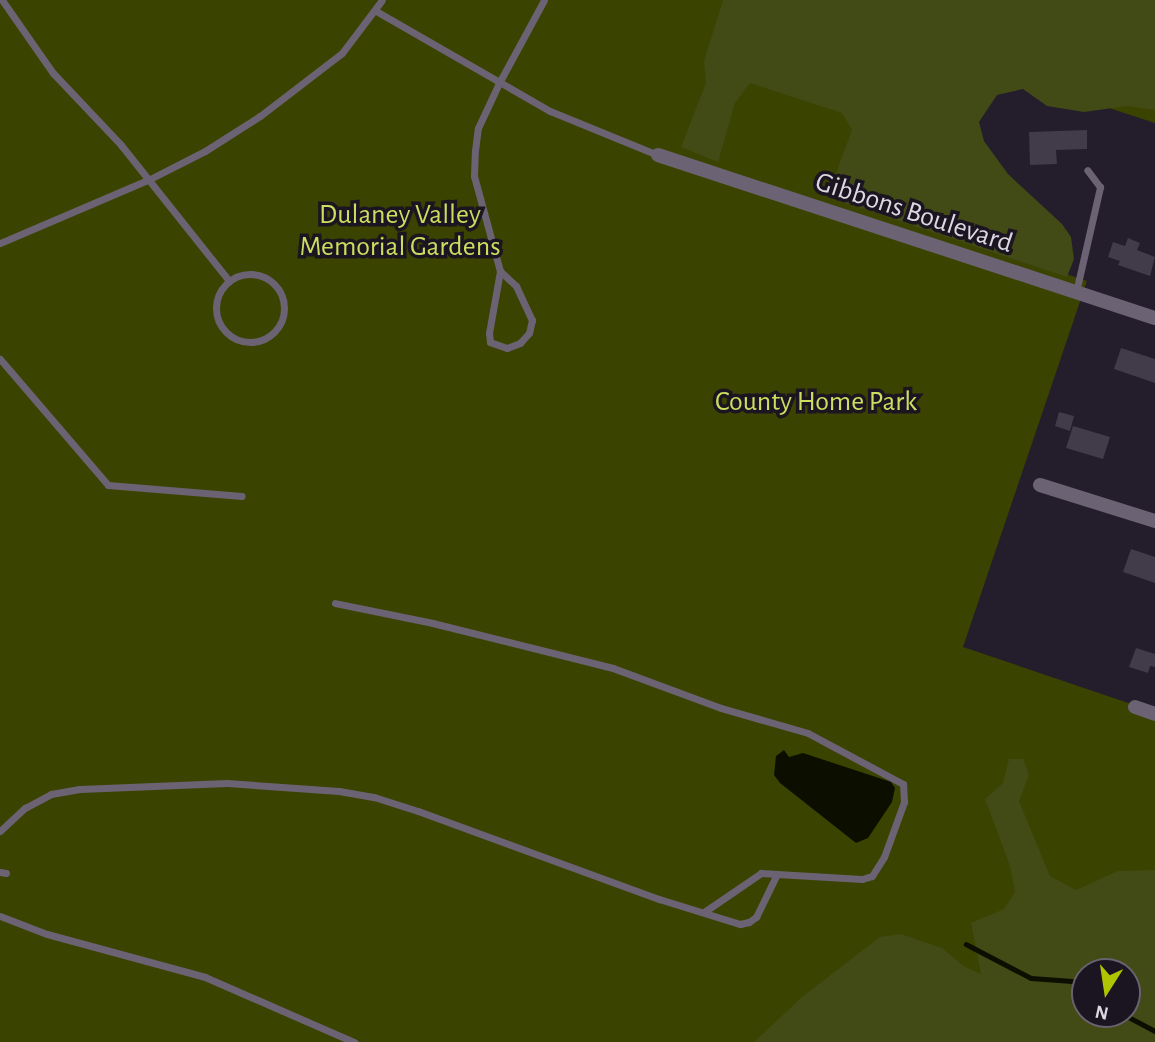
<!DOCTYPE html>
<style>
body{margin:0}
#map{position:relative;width:1155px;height:1042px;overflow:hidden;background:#241d2b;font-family:"Alegreya Sans",sans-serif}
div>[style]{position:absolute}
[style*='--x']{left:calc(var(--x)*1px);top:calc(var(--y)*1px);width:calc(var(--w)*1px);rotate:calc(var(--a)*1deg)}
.green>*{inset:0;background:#3b4300}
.forest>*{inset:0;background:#424a16}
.water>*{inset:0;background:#0c0f00}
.stream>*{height:4.5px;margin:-2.25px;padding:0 2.25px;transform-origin:2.25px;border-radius:2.25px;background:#0c0f00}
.building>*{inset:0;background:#423b4a}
.service>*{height:7px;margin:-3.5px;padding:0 3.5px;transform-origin:3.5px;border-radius:3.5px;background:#6b6373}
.service>.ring{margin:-3.5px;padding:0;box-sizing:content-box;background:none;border:7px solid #6b6373;border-radius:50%}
.minor>*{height:14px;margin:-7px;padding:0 7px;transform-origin:7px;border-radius:7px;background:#6b6373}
span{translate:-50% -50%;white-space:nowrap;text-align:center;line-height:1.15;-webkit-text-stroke:7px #1b1421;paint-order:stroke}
.street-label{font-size:28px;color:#dcd8e1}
.park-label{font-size:28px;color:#cbde5f}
.north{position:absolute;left:1071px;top:958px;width:70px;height:70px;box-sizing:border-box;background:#1b1421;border:2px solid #68626e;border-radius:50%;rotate:192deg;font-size:19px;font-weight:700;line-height:28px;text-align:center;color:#dcd8e1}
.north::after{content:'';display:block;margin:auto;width:24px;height:32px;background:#b0c501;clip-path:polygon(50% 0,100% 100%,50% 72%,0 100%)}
</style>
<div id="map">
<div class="green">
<i style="clip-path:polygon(evenodd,0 0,1099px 0,1155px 21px,1155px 123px,965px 61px,962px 239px,1087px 281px,963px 647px,1155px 712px,1155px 1042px,0 1042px,0 0,1085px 972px,1127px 972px,1127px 1014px,1085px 1014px,1085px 972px)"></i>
</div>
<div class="forest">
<i style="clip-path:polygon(723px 0,1155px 0,1155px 110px,1127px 106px,1084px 112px,1047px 106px,1023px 89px,997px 95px,979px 122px,984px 141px,1008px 174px,1062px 224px,1071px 237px,1074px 259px,1067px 277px,827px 197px,852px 130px,842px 113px,750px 83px,735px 103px,718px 162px,681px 147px,706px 83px,704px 61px)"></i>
<i style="clip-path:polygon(evenodd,1009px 759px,1023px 759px,1029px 775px,1019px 801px,1050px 876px,1076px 890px,1118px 871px,1155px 870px,1155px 1042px,754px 1042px,802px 997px,880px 937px,901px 934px,942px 948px,965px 967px,981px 974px,971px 923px,1004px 909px,1015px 892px,1010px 866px,985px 799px,1003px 783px,1009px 759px,1127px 972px,1127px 1014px,1085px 1014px,1085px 972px,1127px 972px)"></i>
</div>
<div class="water">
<i style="clip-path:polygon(784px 750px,789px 757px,803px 753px,891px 782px,895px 788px,892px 802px,868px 838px,856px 843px,780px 783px,774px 775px,776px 756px)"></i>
</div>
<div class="stream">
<i style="--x:966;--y:944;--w:73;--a:27.6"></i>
<i style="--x:1031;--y:978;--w:41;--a:4.2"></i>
<i style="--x:1072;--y:981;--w:15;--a:28"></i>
<i style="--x:1123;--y:1014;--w:36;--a:28"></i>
</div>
<div class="building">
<i style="clip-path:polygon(1087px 130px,1087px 149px,1056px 150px,1057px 164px,1030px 165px,1029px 132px)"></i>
<i style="clip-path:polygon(1128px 238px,1140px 243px,1137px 250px,1155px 257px,1150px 276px,1118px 265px,1120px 261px,1108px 257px,1113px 242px,1125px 246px)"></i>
<i style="clip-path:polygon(1121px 348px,1155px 359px,1155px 383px,1114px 369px)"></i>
<i style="clip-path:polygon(1059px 412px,1074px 416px,1070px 431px,1055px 426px)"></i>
<i style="clip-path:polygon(1073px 426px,1110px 437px,1103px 459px,1066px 448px)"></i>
<i style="clip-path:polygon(1131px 549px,1155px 557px,1155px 583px,1123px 572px)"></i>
<i style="clip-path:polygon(1136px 648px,1155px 654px,1155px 667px,1150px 666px,1148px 673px,1129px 667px)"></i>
</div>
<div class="service">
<i style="--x:2;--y:0;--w:89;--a:55.1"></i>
<i style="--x:53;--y:73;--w:99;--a:46.6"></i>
<i style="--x:121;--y:145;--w:174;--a:51.5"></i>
<i style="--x:376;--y:11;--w:201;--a:29.9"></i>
<i style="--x:550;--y:111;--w:117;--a:22.2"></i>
<i style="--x:0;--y:243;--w:163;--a:-23.1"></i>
<i style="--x:150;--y:179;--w:62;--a:-27"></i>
<i style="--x:205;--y:151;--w:65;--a:-32.5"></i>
<i style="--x:260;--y:116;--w:103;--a:-37.5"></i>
<i style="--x:342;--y:53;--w:66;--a:-53"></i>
<i style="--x:500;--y:271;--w:22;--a:43"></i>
<i style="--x:516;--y:286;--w:38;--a:65"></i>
<i style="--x:532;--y:320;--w:13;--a:103"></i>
<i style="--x:529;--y:333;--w:13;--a:132"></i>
<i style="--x:520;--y:343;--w:14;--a:159"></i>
<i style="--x:507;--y:348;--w:18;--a:-161"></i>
<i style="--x:490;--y:342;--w:9;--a:-96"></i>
<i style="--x:489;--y:333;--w:63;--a:-79.9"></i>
<i style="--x:500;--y:271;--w:98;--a:-105.3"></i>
<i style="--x:474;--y:176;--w:25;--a:-88"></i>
<i style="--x:475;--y:151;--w:23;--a:-83"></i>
<i style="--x:478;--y:128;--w:50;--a:-65"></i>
<i style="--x:499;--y:83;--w:94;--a:-61.5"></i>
<i class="ring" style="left:216px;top:274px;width:61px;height:61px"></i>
<i style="--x:1076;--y:292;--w:108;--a:-77.1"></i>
<i style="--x:1100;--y:187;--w:21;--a:-127"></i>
<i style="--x:0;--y:359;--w:166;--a:49.4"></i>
<i style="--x:108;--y:485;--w:134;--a:4.7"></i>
<i style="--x:0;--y:831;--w:34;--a:-43"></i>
<i style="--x:25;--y:808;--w:30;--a:-28"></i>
<i style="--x:51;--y:794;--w:29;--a:-10"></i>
<i style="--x:80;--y:789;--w:147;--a:-2.3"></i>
<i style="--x:227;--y:783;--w:112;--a:4.1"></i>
<i style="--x:339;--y:791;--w:36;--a:10"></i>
<i style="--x:374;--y:797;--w:46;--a:17.7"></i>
<i style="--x:418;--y:811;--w:257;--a:20.1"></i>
<i style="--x:659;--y:899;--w:85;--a:17.2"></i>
<i style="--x:740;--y:924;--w:9;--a:-13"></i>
<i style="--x:749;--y:922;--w:9;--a:-36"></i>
<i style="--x:756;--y:917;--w:48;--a:-64"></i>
<i style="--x:777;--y:874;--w:85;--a:3.4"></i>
<i style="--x:862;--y:879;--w:10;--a:-17"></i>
<i style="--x:872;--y:876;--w:22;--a:-58"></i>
<i style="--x:884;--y:857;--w:59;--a:-70"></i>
<i style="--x:904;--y:802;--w:18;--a:-93"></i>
<i style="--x:903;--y:784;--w:108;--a:-151.8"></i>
<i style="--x:808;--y:733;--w:91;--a:-164"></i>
<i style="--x:721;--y:708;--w:115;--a:-159.7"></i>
<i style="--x:613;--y:668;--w:186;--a:-166"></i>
<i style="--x:433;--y:623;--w:100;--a:-168.5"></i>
<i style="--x:0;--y:872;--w:6;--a:9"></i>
<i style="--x:704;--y:912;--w:69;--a:-34.4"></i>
<i style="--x:761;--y:873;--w:16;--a:4"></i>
<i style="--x:0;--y:916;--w:50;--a:21"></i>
<i style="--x:47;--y:934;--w:164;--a:15.2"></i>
<i style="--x:205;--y:977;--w:163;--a:23.6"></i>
</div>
<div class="minor">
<i style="--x:658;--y:155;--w:523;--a:18.16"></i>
<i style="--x:1040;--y:485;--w:121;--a:17.4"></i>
<i style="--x:1135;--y:707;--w:21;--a:19"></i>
</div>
<div class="street-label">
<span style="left:914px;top:213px;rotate:18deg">Gibbons Boulevard</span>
</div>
<div class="park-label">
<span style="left:400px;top:231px">Dulaney Valley<br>Memorial Gardens</span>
<span style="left:816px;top:402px">County Home Park</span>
</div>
<div class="north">N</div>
</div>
